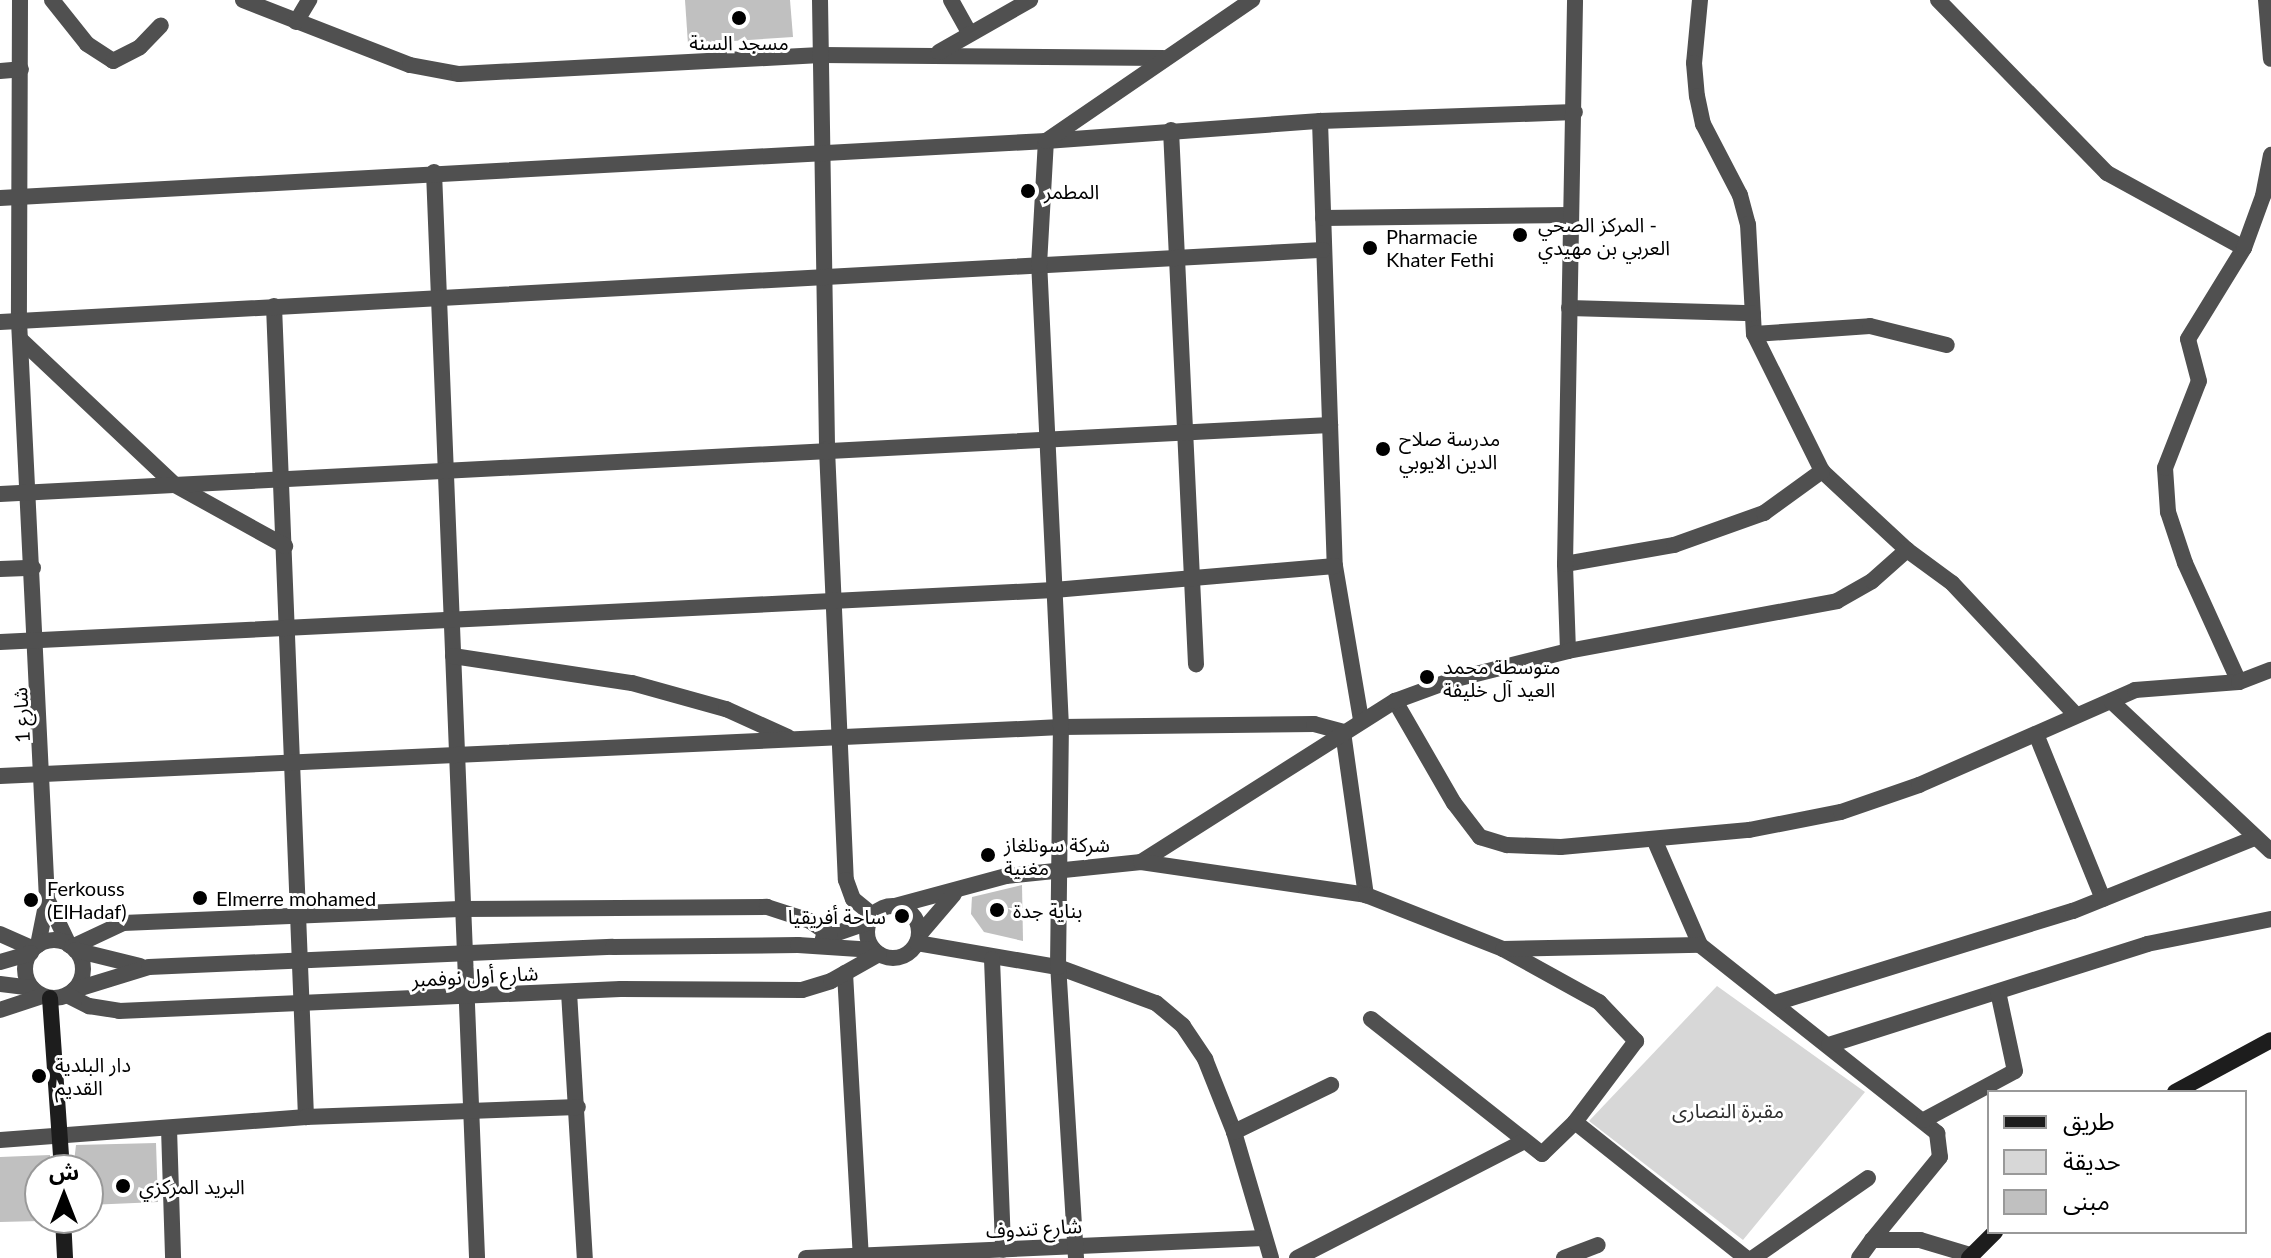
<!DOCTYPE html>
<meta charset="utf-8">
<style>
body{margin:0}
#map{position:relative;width:2271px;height:1258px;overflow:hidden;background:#fff;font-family:Lato,"Noto Sans Arabic",sans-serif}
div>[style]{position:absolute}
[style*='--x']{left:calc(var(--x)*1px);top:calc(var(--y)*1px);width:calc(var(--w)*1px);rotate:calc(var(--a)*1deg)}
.green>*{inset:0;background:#d7d7d7}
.building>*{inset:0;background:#c0c0c0}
.street>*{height:16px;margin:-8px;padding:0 8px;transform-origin:8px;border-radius:8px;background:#505050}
.street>.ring{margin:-8px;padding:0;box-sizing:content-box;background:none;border:16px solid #505050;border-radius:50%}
.secondary>*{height:16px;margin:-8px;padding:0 8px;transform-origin:8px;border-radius:8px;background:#1d1d1d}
.dots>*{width:22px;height:22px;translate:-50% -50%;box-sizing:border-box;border:4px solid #fff;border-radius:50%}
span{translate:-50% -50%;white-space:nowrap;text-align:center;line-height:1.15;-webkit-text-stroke:6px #fff;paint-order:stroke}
.poi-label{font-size:20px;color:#000}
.left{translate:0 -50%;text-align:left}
.right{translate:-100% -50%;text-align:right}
.street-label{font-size:20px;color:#000}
.park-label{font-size:20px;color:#2e2e2e}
.legend{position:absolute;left:1987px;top:1090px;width:260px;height:144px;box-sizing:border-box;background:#fff;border:2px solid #999;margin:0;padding:10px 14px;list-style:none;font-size:24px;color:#000}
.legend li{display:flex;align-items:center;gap:16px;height:40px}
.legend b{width:40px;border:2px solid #999}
.north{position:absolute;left:24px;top:1154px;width:80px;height:80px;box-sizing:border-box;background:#fff;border:2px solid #999;border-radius:50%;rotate:0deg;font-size:22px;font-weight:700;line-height:32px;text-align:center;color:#000}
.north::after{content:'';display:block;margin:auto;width:28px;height:36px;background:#000;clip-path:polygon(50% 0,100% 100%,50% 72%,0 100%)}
</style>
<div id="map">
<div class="green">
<i style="clip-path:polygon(1717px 986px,1865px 1092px,1743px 1240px,1589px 1121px)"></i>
</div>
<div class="building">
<i style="clip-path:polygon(685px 0,790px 0,793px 37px,688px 44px)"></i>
<i style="clip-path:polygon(1022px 885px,1023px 941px,984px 932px,971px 914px,972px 897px)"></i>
<i style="clip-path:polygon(156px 1143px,158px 1202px,88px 1205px,88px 1170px,73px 1170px,76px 1145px)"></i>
<i style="clip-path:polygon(50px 1155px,51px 1170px,40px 1170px,40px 1221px,0 1222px,0 1157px)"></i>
</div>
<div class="street">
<i style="--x:20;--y:0;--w:321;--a:90.2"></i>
<i style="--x:19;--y:321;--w:580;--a:87.23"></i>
<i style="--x:47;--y:900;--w:46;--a:101.3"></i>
<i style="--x:52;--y:0;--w:56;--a:51.5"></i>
<i style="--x:87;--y:44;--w:31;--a:33"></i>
<i style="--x:113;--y:61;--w:30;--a:-27"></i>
<i style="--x:140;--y:47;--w:30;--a:-46"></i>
<i style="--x:243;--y:0;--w:179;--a:21.3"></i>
<i style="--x:410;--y:65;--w:50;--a:10.4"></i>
<i style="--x:459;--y:74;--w:362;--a:-3"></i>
<i style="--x:821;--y:55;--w:342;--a:0.5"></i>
<i style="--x:820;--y:0;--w:449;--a:89.1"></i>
<i style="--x:827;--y:449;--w:431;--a:87.5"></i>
<i style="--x:846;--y:880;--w:20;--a:70"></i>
<i style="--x:853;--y:899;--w:26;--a:39"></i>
<i style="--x:951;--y:0;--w:38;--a:61"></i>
<i style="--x:1700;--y:0;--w:63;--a:95.4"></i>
<i style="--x:1694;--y:63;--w:33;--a:85"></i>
<i style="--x:1697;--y:96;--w:29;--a:78"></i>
<i style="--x:1703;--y:124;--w:80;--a:62.5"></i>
<i style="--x:1740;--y:195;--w:30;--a:75"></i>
<i style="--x:1748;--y:224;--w:110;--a:86.9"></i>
<i style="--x:1754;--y:334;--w:153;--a:63.6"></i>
<i style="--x:1822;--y:471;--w:116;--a:42.9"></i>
<i style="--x:1907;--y:550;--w:56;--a:36.3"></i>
<i style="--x:1952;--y:583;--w:181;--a:46.8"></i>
<i style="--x:1938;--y:0;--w:242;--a:45.7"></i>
<i style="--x:2107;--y:173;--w:156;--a:28.7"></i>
<i style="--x:2266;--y:0;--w:59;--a:85.2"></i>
<i style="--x:296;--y:22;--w:26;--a:-59"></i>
<i style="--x:939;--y:52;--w:105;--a:-29.7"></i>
<i style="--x:0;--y:71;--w:21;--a:-5"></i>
<i style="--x:1320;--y:121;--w:445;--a:88.1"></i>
<i style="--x:1335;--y:566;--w:156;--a:80.4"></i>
<i style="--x:1171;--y:130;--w:535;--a:87.32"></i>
<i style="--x:434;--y:172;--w:1087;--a:87.73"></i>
<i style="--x:0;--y:198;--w:1048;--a:-3.12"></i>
<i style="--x:1046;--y:141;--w:275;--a:-4.2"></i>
<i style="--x:1320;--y:121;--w:255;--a:-2"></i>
<i style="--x:1323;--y:218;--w:247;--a:-0.7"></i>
<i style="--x:274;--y:306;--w:812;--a:87.74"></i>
<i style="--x:1569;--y:308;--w:184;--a:1.6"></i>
<i style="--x:0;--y:322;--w:1325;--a:-3.12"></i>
<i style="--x:1754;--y:334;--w:116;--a:-3.9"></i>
<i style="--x:1870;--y:326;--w:79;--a:13.9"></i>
<i style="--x:20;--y:339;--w:213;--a:43.3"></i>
<i style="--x:175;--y:485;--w:126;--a:29"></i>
<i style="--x:0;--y:494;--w:1332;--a:-2.97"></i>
<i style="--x:1565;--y:564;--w:111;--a:-9.9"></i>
<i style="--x:1674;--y:545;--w:96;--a:-19.6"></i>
<i style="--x:1764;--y:513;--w:72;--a:-35.9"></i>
<i style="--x:0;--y:569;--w:33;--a:-2"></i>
<i style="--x:0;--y:642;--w:1055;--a:-2.82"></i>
<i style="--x:1054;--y:590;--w:282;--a:-4.9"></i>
<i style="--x:1568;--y:651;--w:87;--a:-92"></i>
<i style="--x:1565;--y:564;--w:564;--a:-88.98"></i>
<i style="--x:453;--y:656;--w:181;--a:8.6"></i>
<i style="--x:632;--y:683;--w:98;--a:15.5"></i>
<i style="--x:726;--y:709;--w:68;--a:24.3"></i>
<i style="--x:2239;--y:682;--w:131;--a:-114.4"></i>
<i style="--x:2185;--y:563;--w:54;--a:-108.4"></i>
<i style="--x:2168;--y:512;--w:44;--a:-93.9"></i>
<i style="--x:2165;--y:468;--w:93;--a:-68.7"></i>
<i style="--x:2199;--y:381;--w:43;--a:-104.7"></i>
<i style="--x:2188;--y:339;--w:107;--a:-58.4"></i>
<i style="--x:2244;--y:248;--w:55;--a:-69.9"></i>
<i style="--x:2263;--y:196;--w:42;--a:-79"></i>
<i style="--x:1395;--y:701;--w:118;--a:60"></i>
<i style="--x:1454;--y:803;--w:43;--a:52.6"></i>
<i style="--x:1480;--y:837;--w:28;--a:17"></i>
<i style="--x:1507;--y:845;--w:54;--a:2.1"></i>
<i style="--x:1561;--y:847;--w:189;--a:-5.2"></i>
<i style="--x:1749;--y:830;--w:94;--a:-11.1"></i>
<i style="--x:1841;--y:812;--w:83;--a:-19.1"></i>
<i style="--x:1919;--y:785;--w:236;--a:-23.7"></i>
<i style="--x:2135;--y:690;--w:104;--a:-4.4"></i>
<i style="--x:2239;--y:682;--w:34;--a:-21"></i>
<i style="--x:2111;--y:701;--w:219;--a:43.2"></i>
<i style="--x:2036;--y:734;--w:178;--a:67.9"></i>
<i style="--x:0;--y:776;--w:1062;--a:-2.64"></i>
<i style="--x:1061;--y:727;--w:253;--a:-0.7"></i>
<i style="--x:1314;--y:724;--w:30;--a:15"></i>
<i style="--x:1343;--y:732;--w:165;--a:82"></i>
<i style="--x:1654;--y:839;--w:116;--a:66.5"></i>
<i style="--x:1700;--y:945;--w:303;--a:38.4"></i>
<i style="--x:1937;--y:1133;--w:24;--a:83"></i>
<i style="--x:1940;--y:1157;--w:107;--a:129.3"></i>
<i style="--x:1141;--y:862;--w:301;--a:-32.4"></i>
<i style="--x:1395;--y:701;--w:61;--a:-20.2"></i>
<i style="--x:1452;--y:680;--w:120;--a:-14"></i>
<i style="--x:1568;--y:651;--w:274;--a:-10.5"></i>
<i style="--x:1837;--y:601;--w:40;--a:-29.7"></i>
<i style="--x:1872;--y:581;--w:47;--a:-41.5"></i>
<i style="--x:48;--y:901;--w:49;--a:64.5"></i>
<i style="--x:895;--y:906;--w:115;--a:-15.1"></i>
<i style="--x:1006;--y:876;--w:136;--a:-5.9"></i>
<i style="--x:1141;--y:862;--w:227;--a:8.3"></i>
<i style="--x:1366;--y:895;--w:147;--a:21.5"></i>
<i style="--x:1503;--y:949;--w:110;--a:28.9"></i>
<i style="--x:1599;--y:1002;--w:54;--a:46.5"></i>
<i style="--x:1636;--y:1041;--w:101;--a:127"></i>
<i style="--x:1575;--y:1122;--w:46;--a:135.9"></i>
<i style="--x:1542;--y:1154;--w:218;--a:-141.7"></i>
<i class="ring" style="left:867px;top:906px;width:36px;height:36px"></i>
<i style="--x:0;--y:934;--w:36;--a:24"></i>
<i style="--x:919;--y:935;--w:54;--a:-49.5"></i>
<i style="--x:823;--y:938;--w:49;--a:-19.2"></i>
<i class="ring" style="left:25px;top:940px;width:42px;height:42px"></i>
<i style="--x:917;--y:943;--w:143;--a:9.7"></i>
<i style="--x:1058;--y:967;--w:104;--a:20.2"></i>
<i style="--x:1156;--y:1003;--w:35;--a:40"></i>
<i style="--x:1183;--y:1026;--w:40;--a:56"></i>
<i style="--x:1205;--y:1059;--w:79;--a:68.3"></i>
<i style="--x:1234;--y:1132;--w:131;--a:73.6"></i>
<i style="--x:72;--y:947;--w:56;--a:-25.2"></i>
<i style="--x:123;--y:923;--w:337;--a:-2.4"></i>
<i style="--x:460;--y:909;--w:307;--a:-0.4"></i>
<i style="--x:767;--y:907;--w:45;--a:18"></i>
<i style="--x:810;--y:921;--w:24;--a:35"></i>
<i style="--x:1503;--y:949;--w:197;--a:-1.2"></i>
<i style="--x:75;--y:950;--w:67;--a:13.8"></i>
<i style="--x:992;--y:959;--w:291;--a:87.8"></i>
<i style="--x:0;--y:962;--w:32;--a:-16"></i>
<i style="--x:845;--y:973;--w:285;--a:86.8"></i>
<i style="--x:0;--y:984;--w:32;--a:7"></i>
<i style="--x:74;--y:990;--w:78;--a:-17"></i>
<i style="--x:149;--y:967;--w:464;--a:-2.5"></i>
<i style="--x:613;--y:947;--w:185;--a:-0.6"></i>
<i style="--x:798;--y:945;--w:76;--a:3.8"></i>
<i style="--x:569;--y:992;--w:266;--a:86.6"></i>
<i style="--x:67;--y:995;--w:25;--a:27"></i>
<i style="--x:89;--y:1006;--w:30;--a:9"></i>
<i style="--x:119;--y:1011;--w:502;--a:-2.51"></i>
<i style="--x:621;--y:989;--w:181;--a:0.3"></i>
<i style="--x:802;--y:990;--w:30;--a:-17"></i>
<i style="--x:831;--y:981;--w:55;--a:-29.4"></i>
<i style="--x:1775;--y:1003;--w:312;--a:-17.2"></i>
<i style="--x:2073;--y:911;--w:196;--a:-21.9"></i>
<i style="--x:0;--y:1010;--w:44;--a:-18.4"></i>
<i style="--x:1829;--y:1045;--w:334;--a:-17.6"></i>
<i style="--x:2147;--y:944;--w:126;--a:-11.4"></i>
<i style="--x:1924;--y:1120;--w:103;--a:-28.3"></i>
<i style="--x:2015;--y:1071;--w:81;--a:-102.1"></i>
<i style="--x:1575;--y:1122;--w:218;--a:38.5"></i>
<i style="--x:169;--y:1128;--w:130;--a:88.2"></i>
<i style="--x:1234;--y:1132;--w:108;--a:-25.9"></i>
<i style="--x:0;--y:1140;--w:307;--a:-4.3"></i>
<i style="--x:306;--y:1117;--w:272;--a:-2.1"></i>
<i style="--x:806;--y:1258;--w:458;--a:-2.5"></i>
<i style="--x:1076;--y:1258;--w:292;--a:-93.5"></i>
<i style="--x:1058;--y:967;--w:240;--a:-89.3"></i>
<i style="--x:1061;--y:727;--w:463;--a:-92.7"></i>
<i style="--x:1039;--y:265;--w:124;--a:-86.8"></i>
<i style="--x:1046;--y:141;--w:250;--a:-34.4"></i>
<i style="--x:1297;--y:1258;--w:254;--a:-27.2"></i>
<i style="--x:1564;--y:1258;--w:36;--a:-21"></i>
<i style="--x:1753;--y:1258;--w:140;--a:-34.8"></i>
<i style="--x:1859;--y:1258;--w:22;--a:-54"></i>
<i style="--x:1872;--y:1240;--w:48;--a:0"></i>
<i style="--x:1920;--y:1240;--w:52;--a:16.7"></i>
</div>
<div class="secondary">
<i style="--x:50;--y:998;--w:172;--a:86"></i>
<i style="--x:2175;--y:1092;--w:109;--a:-28.4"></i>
<i style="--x:63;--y:1218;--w:40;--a:87.1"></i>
<i style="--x:1969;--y:1258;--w:37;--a:-45"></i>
</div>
<div class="dots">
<i style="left:739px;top:18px;background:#000"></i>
<i style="left:1028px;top:191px;background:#000"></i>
<i style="left:1520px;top:235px;background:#000"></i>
<i style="left:1370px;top:248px;background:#000"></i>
<i style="left:1383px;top:449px;background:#000"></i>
<i style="left:1427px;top:677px;background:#000"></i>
<i style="left:988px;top:855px;background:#000"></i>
<i style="left:200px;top:898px;background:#000"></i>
<i style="left:31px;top:900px;background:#000"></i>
<i style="left:997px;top:910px;background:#000"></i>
<i style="left:902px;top:916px;background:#000"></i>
<i style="left:39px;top:1076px;background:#000"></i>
<i style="left:123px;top:1186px;background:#000"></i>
</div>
<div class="poi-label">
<span style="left:739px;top:42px">مسجد السنة</span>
<span class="left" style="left:1044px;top:191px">المطمر</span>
<span class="left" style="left:1538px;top:236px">المركز الصحي -<br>العربي بن مهيدي</span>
<span class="left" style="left:1386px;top:248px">Pharmacie<br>Khater Fethi</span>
<span class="left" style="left:1399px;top:450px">مدرسة صلاح<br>الدين الايوبي</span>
<span class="left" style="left:1443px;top:678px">متوسطة محمد<br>العيد آل خليفة</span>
<span class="left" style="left:1004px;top:856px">شركة سونلغاز<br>مغنية</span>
<span class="left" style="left:47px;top:900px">Ferkouss<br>(ElHadaf)</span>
<span class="left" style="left:216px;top:898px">Elmerre mohamed</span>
<span class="left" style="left:1013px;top:910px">بناية جدة</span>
<span class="right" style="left:886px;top:916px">ساحة أفريقيا</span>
<span class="left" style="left:55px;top:1076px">دار البلدية<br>القديم</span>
<span class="left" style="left:139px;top:1186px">البريد المركزي</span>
</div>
<div class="street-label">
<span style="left:21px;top:715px;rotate:-93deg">شارع 1</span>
<span style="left:475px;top:976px;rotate:-3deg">شارع أول نوفمبر</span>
<span style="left:1034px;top:1228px;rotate:-3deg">شارع تندوف</span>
</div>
<div class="park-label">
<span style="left:1728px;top:1110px">مقبرة النصارى</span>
</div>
<ul class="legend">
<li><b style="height:10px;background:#1d1d1d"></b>طريق</li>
<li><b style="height:22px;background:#d7d7d7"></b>حديقة</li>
<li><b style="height:22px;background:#c0c0c0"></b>مبنى</li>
</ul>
<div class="north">ش</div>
</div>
